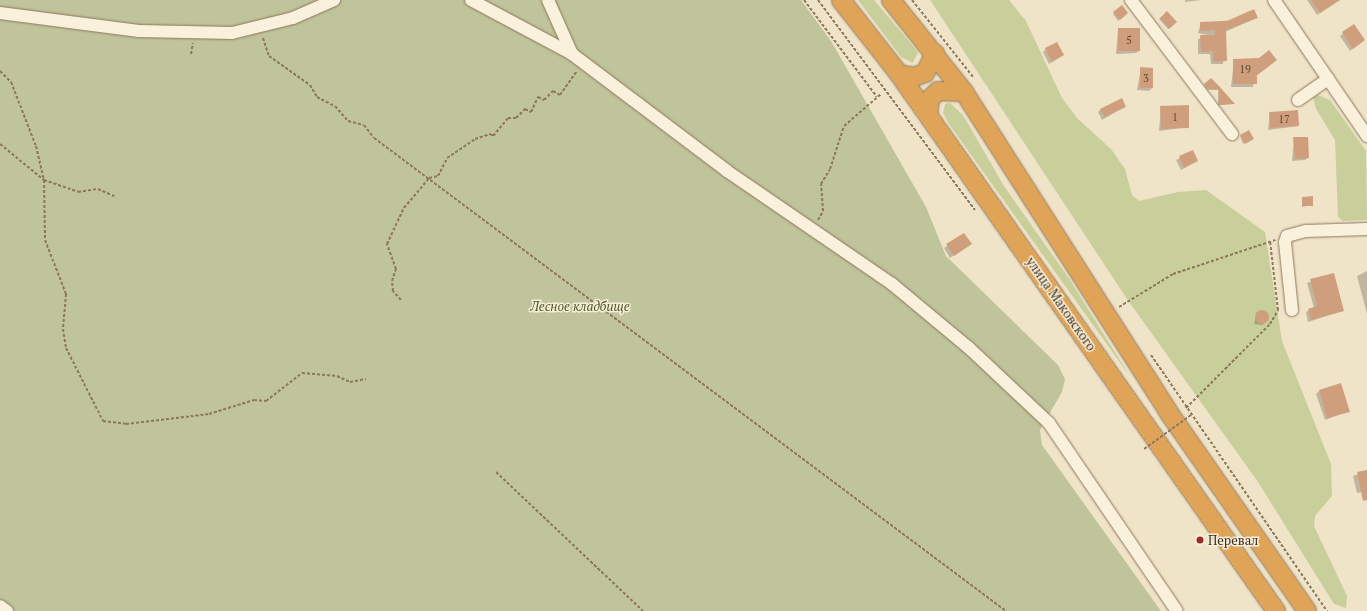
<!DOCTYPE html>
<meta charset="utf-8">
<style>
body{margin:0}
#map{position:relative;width:1367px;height:611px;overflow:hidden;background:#f0e4c8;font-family:"PT Serif",serif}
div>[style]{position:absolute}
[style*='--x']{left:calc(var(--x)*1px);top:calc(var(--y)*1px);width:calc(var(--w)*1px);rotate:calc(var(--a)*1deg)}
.green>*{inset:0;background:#c9cf9b}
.cemetery>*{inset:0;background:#bfc49a}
.shadow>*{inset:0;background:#0003}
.building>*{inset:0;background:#cf9f7d}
.round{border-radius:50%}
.path>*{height:2px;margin-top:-1px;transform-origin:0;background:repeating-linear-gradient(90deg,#8d765c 0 3px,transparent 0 5px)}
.roads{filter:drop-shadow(0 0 1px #8d765c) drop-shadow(0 0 1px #8d765c)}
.minor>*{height:12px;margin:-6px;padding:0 6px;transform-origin:6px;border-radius:6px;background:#faf1dc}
.highway>*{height:18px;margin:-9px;padding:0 9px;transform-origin:9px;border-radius:9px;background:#e0a458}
.path-bridge>*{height:2px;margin-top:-1px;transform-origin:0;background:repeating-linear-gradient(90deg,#8d765c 0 3px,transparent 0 5px)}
.dots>*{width:11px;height:11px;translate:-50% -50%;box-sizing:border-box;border:2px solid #f7eed8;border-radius:50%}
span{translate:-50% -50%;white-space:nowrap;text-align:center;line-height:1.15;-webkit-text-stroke:3px #f7eed8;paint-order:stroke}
.number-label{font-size:11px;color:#624a37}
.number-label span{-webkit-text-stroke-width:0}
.street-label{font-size:13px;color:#3d2e20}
.park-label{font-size:13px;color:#4d5a26;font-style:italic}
.poi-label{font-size:13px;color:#3d2e20}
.left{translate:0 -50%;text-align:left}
</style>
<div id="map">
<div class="green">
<i style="clip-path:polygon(858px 0,874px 0,918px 52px,913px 63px,901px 57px)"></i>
<i style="clip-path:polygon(930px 0,1009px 0,1026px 21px,1062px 98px,1078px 119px,1111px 149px,1125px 169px,1132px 195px,1139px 201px,1178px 192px,1206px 190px,1265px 232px,1282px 341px,1331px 464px,1332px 496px,1315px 516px,1314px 526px,1347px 596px,1346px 608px,1334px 604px,1258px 482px,1127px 299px)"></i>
<i style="clip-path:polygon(1318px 95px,1330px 100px,1366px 151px,1367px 220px,1343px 221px,1338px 217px,1335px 140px,1316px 109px,1313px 97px)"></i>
<i style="clip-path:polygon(950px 103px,963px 115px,1004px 186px,1070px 280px,1131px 378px,949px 124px,943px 113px,945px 104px)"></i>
</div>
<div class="cemetery">
<i style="clip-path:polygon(0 0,801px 0,831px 41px,926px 207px,946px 256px,1058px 365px,1065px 379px,1062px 392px,1040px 430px,1042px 445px,1161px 611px,0 611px)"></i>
</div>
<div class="shadow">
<i style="clip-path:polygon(1185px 0,1201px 0,1185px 2px)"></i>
<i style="clip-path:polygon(1307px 0,1340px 0,1317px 15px)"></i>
<i style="clip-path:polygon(1122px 7px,1127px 13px,1118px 21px,1113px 14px)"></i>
<i style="clip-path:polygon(1167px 13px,1175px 22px,1168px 29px,1159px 19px)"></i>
<i style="clip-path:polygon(1256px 18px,1225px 32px,1223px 64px,1211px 64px,1210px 54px,1198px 54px,1198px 39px,1213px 36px,1198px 33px,1201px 23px)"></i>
<i style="clip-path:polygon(1354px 25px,1361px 42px,1350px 51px,1340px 36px)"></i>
<i style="clip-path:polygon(1118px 29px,1139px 51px,1136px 53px,1116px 54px)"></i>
<i style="clip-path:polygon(1046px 49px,1063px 55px,1049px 64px,1043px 52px)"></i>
<i style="clip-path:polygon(1234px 60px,1273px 63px,1256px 76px,1253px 87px,1231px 87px)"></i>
<i style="clip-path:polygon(1141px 68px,1152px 88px,1149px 91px,1137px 90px)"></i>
<i style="clip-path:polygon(1211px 79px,1233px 104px,1232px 104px,1218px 105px,1218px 90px,1208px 90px,1204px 86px)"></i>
<i style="clip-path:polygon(1124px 107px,1102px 120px,1098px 112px,1101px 109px)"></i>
<i style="clip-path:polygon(1161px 107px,1188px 127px,1159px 131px)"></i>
<i style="clip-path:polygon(1270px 113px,1298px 126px,1268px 130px)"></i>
<i style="clip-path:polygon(1240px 136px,1251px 140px,1243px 144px)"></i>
<i style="clip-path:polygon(1294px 138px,1308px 158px,1305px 160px,1292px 161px)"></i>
<i style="clip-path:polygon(1193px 151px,1197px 161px,1181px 170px,1176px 160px)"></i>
<i style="clip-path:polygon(1303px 198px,1312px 205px,1302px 207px)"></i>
<i style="clip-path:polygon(964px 234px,970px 244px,950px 258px,944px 248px)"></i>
<i style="clip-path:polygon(1367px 271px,1367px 314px,1357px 276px)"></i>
<i style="clip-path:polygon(1333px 274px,1342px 311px,1308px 322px,1306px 312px,1314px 308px,1307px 283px)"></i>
<i style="clip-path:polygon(1257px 312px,1266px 312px,1263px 325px,1254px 324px)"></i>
<i style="clip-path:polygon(1319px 391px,1349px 411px,1325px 420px,1316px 394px)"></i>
<i style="clip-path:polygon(1367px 471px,1367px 491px,1357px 493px,1353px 476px)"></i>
</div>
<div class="building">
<i style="clip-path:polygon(1311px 0,1340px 0,1320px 13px)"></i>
<i style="clip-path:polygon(1122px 5px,1128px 13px,1120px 20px,1113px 12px)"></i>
<i style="clip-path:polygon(1254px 9px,1258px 18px,1226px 30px,1227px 61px,1213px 62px,1213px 51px,1201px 52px,1200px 35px,1215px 35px,1215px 30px,1200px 31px,1200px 22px,1227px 21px)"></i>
<i style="clip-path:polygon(1167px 11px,1177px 22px,1169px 29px,1160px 18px)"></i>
<i style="clip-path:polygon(1354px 24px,1365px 40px,1353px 49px,1342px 32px)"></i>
<i style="clip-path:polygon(1118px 28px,1140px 28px,1140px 51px,1118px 51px)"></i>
<i style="clip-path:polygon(1057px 42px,1064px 55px,1052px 62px,1045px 48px)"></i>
<i style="clip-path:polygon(1269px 50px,1277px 60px,1257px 75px,1257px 84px,1233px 84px,1233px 59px,1259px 58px)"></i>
<i style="clip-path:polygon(1140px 67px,1153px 68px,1153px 88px,1140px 88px)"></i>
<i style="clip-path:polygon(1211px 78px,1219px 86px,1235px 104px,1219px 105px,1219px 90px,1209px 89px,1204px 84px)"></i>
<i style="clip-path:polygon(1122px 98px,1126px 107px,1105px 117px,1100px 109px)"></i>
<i style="clip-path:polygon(1189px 105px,1189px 128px,1161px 129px,1160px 106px)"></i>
<i style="clip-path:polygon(1298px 110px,1299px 126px,1270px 128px,1269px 112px)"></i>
<i style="clip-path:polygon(1249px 130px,1254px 139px,1245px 144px,1240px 135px)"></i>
<i style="clip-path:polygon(1293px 137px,1308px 137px,1309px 158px,1295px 159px)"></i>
<i style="clip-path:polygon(1193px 150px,1198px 161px,1184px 168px,1179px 156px)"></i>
<i style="clip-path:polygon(1313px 196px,1313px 206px,1302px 206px,1302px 197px)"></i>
<i style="clip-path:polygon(964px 233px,972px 244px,954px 256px,946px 244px)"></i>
<i style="clip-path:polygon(1334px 273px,1344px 311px,1311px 320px,1308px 309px,1317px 306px,1310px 279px)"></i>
<i class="round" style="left:1255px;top:310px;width:14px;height:14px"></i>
<i style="clip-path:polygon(1341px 383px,1350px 412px,1327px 418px,1319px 390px)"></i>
<i style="clip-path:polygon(1367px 470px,1367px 500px,1363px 501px,1357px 472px)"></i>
</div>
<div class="path">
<i style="--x:804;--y:0;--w:121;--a:53"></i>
<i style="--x:818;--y:0;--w:262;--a:53.2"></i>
<i style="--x:912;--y:0;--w:100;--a:51.5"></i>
<i style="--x:263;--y:38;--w:19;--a:72"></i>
<i style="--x:269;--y:56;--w:50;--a:35.3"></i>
<i style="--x:310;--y:85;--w:14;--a:60"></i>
<i style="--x:317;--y:97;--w:20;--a:27"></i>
<i style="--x:335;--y:106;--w:20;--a:49"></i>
<i style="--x:348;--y:121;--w:16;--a:14"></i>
<i style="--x:364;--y:125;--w:16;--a:52"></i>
<i style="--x:374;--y:138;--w:789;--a:36.81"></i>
<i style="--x:191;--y:54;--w:11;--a:-80"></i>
<i style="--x:0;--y:71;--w:16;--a:45"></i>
<i style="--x:11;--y:82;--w:69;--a:68.7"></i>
<i style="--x:36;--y:146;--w:35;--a:77"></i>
<i style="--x:44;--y:180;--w:60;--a:89"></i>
<i style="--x:45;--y:240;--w:58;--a:68.7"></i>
<i style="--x:66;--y:294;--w:35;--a:95"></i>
<i style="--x:63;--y:329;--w:19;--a:81"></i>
<i style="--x:66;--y:348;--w:82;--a:63.1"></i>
<i style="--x:103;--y:421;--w:23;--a:7"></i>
<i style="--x:126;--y:424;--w:84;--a:-6.9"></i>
<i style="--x:209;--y:414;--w:47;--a:-17.3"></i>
<i style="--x:254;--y:400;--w:12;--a:5"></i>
<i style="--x:266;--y:401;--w:46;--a:-37.9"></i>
<i style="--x:302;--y:373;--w:35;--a:5"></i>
<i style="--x:337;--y:376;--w:14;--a:25"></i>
<i style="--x:350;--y:382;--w:16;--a:-11"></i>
<i style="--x:0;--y:144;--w:57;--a:39.3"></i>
<i style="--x:44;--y:180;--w:36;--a:19"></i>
<i style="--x:78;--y:192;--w:20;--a:-9"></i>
<i style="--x:98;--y:189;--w:20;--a:24"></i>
<i style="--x:818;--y:220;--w:10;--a:-61"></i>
<i style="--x:823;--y:211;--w:27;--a:-94"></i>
<i style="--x:821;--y:184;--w:17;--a:-59"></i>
<i style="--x:830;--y:169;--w:45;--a:-72"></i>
<i style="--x:844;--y:126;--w:49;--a:-40.9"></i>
<i style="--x:401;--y:300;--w:12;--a:-132"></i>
<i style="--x:393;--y:291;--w:10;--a:-96"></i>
<i style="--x:392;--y:281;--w:13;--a:-72"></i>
<i style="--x:396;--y:269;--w:27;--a:-110"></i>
<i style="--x:387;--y:244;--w:40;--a:-65"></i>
<i style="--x:404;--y:208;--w:39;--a:-50"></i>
<i style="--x:429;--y:178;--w:9;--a:-13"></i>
<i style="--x:438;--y:176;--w:20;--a:-63"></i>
<i style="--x:447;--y:158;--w:34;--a:-34"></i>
<i style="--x:475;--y:139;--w:16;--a:-18"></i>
<i style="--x:490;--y:134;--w:4;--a:34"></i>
<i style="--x:493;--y:136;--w:23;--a:-50"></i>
<i style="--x:508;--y:118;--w:8;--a:0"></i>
<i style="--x:516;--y:118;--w:13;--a:-45"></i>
<i style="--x:525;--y:109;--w:7;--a:27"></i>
<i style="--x:531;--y:112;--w:17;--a:-65"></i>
<i style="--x:538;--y:97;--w:7;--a:27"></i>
<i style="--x:544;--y:100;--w:13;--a:-45"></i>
<i style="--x:553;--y:91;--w:8;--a:30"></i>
<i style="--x:560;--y:95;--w:29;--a:-55"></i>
<i style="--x:1119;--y:307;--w:63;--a:-31.4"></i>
<i style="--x:1173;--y:274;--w:108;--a:-18.4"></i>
<i style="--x:1151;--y:355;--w:311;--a:55.5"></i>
<i style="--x:1186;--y:408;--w:119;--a:-45"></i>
<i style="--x:1270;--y:324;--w:16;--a:-60"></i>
<i style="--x:1278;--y:310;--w:69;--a:-96.6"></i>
<i style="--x:496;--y:472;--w:202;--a:43.4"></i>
</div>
<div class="roads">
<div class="minor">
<i style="--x:471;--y:0;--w:115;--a:28.1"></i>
<i style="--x:572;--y:54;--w:194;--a:37"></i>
<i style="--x:727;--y:171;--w:200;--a:34.4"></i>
<i style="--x:892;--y:284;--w:99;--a:39.7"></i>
<i style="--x:968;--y:347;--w:111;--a:43.2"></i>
<i style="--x:1049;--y:423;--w:227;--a:55.8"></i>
<i style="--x:548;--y:0;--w:59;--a:66"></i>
<i style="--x:1131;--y:0;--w:168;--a:53"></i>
<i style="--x:1274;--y:0;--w:165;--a:55.6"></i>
<i style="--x:0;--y:13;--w:140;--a:7.4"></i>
<i style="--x:139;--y:31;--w:93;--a:1.2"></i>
<i style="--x:232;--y:33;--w:63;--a:-13.8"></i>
<i style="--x:293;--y:18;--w:45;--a:-23.7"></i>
<i style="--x:1298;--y:100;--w:37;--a:-35"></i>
<i style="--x:1292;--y:310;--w:68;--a:-95.9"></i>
<i style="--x:1285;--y:242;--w:6;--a:-72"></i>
<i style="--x:1287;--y:236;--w:20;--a:-15"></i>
<i style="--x:1306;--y:231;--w:61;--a:-1.9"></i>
<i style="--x:0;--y:606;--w:9;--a:36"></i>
</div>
<div class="highway">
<i style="--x:841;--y:0;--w:94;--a:51.9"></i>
<i style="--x:899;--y:74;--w:656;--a:54.93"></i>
<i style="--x:891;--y:0;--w:117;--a:51.6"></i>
<i style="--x:964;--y:92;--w:381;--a:57.4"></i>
<i style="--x:1169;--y:413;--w:241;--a:55.1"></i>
<i style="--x:899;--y:74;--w:15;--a:11"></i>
<i style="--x:914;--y:77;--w:12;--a:-20"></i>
<i style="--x:925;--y:73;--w:22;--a:-63"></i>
<i style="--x:928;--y:115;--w:16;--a:-83"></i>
<i style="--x:930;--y:99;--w:11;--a:-45"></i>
<i style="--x:938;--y:91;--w:26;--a:2"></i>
</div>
</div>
<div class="path-bridge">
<i style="--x:1144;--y:449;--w:58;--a:-35.9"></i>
</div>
<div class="dots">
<i style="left:1200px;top:540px;background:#9e2a2b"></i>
</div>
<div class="number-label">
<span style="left:1129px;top:40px">5</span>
<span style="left:1245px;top:69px">19</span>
<span style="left:1146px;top:78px">3</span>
<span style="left:1175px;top:117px">1</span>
<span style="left:1284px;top:119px">17</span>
</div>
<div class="street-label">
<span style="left:1061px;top:304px;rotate:55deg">улица Маковского</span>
</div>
<div class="park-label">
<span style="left:580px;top:306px">Лесное кладбище</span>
</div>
<div class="poi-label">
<span class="left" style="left:1208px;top:540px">Перевал</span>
</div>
</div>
